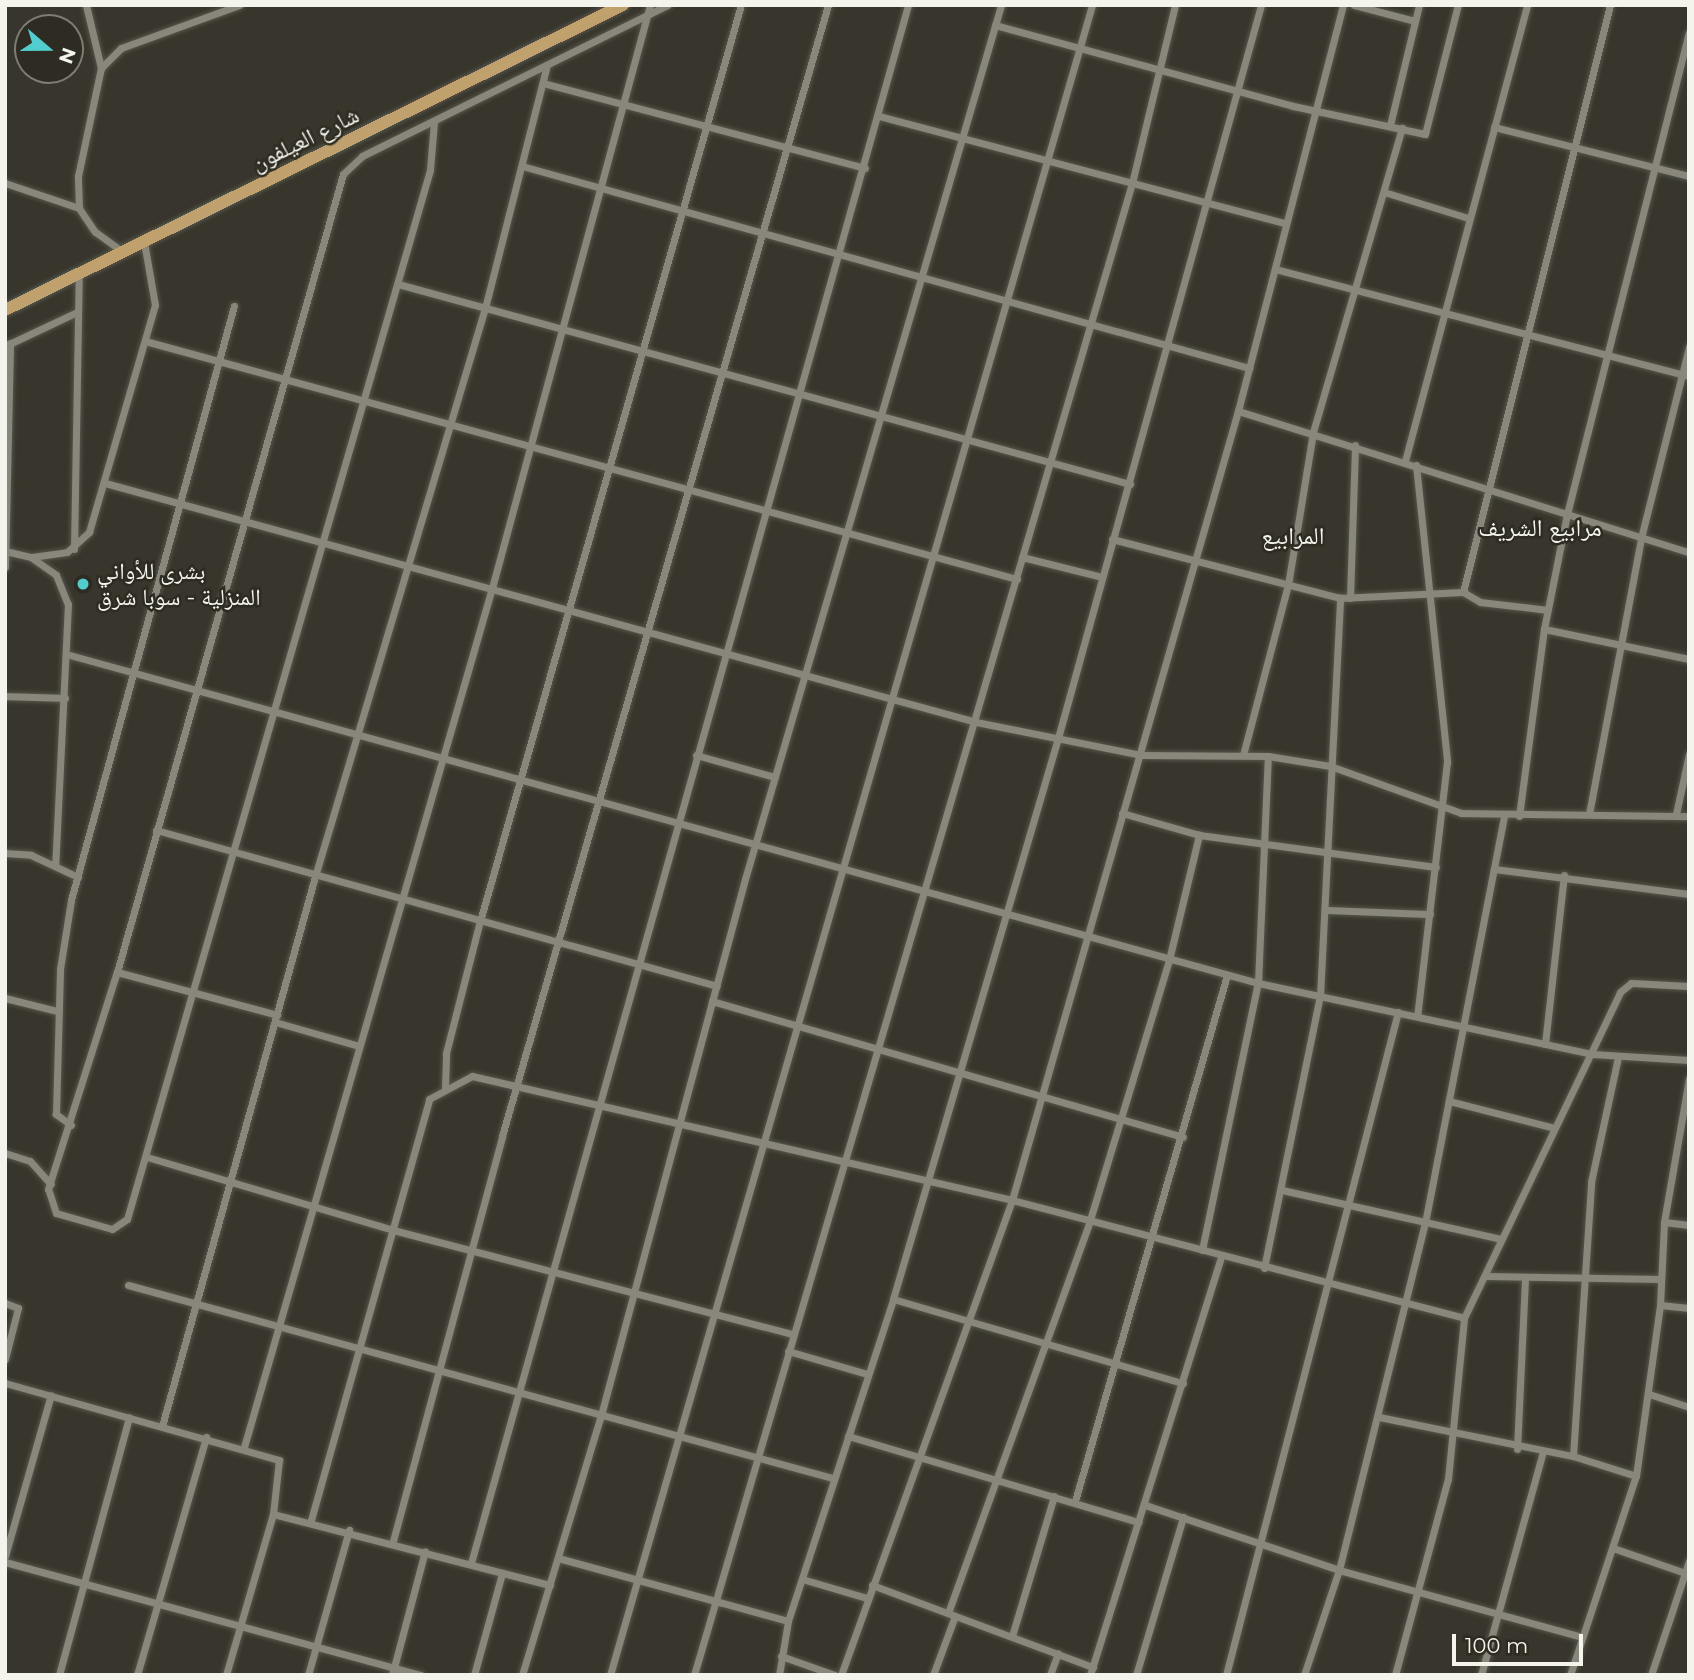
<!DOCTYPE html>
<meta charset="utf-8">
<style>
body{margin:0}
#map{position:relative;width:1694px;height:1680px;overflow:hidden;background:#38362c;font-family:Montserrat,"Noto Naskh Arabic",sans-serif}
div>[style]{position:absolute}
[style*='--x']{left:calc(var(--x)*1px);top:calc(var(--y)*1px);width:calc(var(--w)*1px);rotate:calc(var(--a)*1deg)}
.roads{filter:drop-shadow(0 0 2px #56554c) drop-shadow(0 0 2px #56554c)}
.minor>*{height:7px;margin:-3.5px;padding:0 3.5px;transform-origin:3.5px;border-radius:3.5px;background:#89867b}
.trunk>*{height:12px;margin:-6px;padding:0 6px;transform-origin:6px;border-radius:6px;background:#c0a16e}
.dots>*{width:19px;height:19px;translate:-50% -50%;box-sizing:border-box;border:4px solid #2e2c22;border-radius:50%}
span{translate:-50% -50%;white-space:nowrap;text-align:center;line-height:1.15;-webkit-text-stroke:5px #2e2c22;paint-order:stroke}
.street-label{font-size:23px;color:#f4f3ec}
.poi-label{font-size:23px;color:#f4f3ec}
.left{translate:0 -50%;text-align:left}
.neighbourhood-label{font-size:24px;color:#f4f3ec}
.frame{position:absolute;inset:0;border:7px solid #f4f3ec;pointer-events:none}
.north{position:absolute;left:14px;top:14px;width:70px;height:70px;box-sizing:border-box;background:#2e2c22;border:2px solid #7d7c73;border-radius:50%;rotate:110deg;font-size:19px;font-weight:700;line-height:28px;text-align:center;color:#f4f3ec}
.north::after{content:'';display:block;margin:auto;width:24px;height:32px;background:#52cdcd;clip-path:polygon(50% 0,100% 100%,50% 72%,0 100%)}
.scale{position:absolute;left:1452px;top:1634px;width:131px;height:32px;box-sizing:border-box;border:4px solid #f4f3ec;border-top:0;padding-left:9px;font-size:21px;line-height:24px;white-space:nowrap;color:#f4f3ec;-webkit-text-stroke:5px #2e2c22;paint-order:stroke}
</style>
<div id="map">
<div class="roads">
<div class="minor">
<i style="--x:86;--y:5;--w:65;--a:76.6"></i>
<i style="--x:1354;--y:5;--w:63;--a:14.7"></i>
<i style="--x:995;--y:25;--w:309;--a:15.2"></i>
<i style="--x:1293;--y:106;--w:135;--a:12"></i>
<i style="--x:1425;--y:134;--w:133;--a:-75.7"></i>
<i style="--x:543;--y:83;--w:333;--a:14.8"></i>
<i style="--x:879;--y:116;--w:420;--a:14.8"></i>
<i style="--x:434;--y:122;--w:48;--a:94.8"></i>
<i style="--x:430;--y:170;--w:1092;--a:106.11"></i>
<i style="--x:127;--y:1219;--w:18;--a:146"></i>
<i style="--x:112;--y:1229;--w:58;--a:-164.1"></i>
<i style="--x:56;--y:1213;--w:25;--a:-108"></i>
<i style="--x:48;--y:1189;--w:228;--a:-72.4"></i>
<i style="--x:117;--y:972;--w:829;--a:-74.19"></i>
<i style="--x:343;--y:174;--w:26;--a:-43"></i>
<i style="--x:362;--y:156;--w:341;--a:-26.3"></i>
<i style="--x:1390;--y:125;--w:123;--a:-76.4"></i>
<i style="--x:1494;--y:127;--w:201;--a:14.1"></i>
<i style="--x:522;--y:166;--w:755;--a:15.53"></i>
<i style="--x:5;--y:183;--w:78;--a:18.7"></i>
<i style="--x:1384;--y:192;--w:88;--a:17.2"></i>
<i style="--x:123;--y:252;--w:34;--a:-144"></i>
<i style="--x:95;--y:232;--w:29;--a:-124"></i>
<i style="--x:79;--y:208;--w:32;--a:-92"></i>
<i style="--x:78;--y:176;--w:110;--a:-78"></i>
<i style="--x:101;--y:68;--w:28;--a:-45"></i>
<i style="--x:121;--y:48;--w:126;--a:-20"></i>
<i style="--x:1275;--y:269;--w:428;--a:14.5"></i>
<i style="--x:398;--y:284;--w:759;--a:15.28"></i>
<i style="--x:145;--y:341;--w:904;--a:15.27"></i>
<i style="--x:5;--y:346;--w:80;--a:-25.3"></i>
<i style="--x:1238;--y:411;--w:473;--a:17.4"></i>
<i style="--x:1405;--y:461;--w:472;--a:-75"></i>
<i style="--x:1416;--y:465;--w:299;--a:84"></i>
<i style="--x:1447;--y:762;--w:256;--a:96.7"></i>
<i style="--x:105;--y:483;--w:903;--a:15.34"></i>
<i style="--x:976;--y:722;--w:168;--a:11.3"></i>
<i style="--x:1141;--y:755;--w:127;--a:0.5"></i>
<i style="--x:1268;--y:756;--w:63;--a:9.2"></i>
<i style="--x:1330;--y:766;--w:139;--a:19.7"></i>
<i style="--x:1461;--y:813;--w:228;--a:0.8"></i>
<i style="--x:1112;--y:539;--w:236;--a:14.5"></i>
<i style="--x:1340;--y:598;--w:123;--a:-2.8"></i>
<i style="--x:1463;--y:592;--w:20;--a:30"></i>
<i style="--x:1480;--y:602;--w:68;--a:6.7"></i>
<i style="--x:74;--y:549;--w:275;--a:-89"></i>
<i style="--x:5;--y:551;--w:28;--a:13"></i>
<i style="--x:32;--y:557;--w:35;--a:-8"></i>
<i style="--x:67;--y:552;--w:30;--a:-42"></i>
<i style="--x:89;--y:532;--w:236;--a:-73.8"></i>
<i style="--x:155;--y:305;--w:64;--a:-99.9"></i>
<i style="--x:1022;--y:557;--w:82;--a:14"></i>
<i style="--x:32;--y:558;--w:29;--a:35"></i>
<i style="--x:56;--y:575;--w:31;--a:68"></i>
<i style="--x:68;--y:604;--w:262;--a:92.8"></i>
<i style="--x:5;--y:567;--w:224;--a:-88.7"></i>
<i style="--x:1463;--y:592;--w:605;--a:-75.94"></i>
<i style="--x:1350;--y:598;--w:153;--a:-88.1"></i>
<i style="--x:1544;--y:629;--w:148;--a:11.7"></i>
<i style="--x:66;--y:654;--w:1237;--a:15.43"></i>
<i style="--x:1258;--y:983;--w:341;--a:12"></i>
<i style="--x:1592;--y:1054;--w:97;--a:3.5"></i>
<i style="--x:5;--y:696;--w:60;--a:1.9"></i>
<i style="--x:696;--y:755;--w:82;--a:15.6"></i>
<i style="--x:1243;--y:755;--w:176;--a:-75.2"></i>
<i style="--x:1288;--y:585;--w:155;--a:-80.7"></i>
<i style="--x:1313;--y:432;--w:317;--a:-73.7"></i>
<i style="--x:1122;--y:813;--w:80;--a:15.9"></i>
<i style="--x:1199;--y:835;--w:239;--a:7.7"></i>
<i style="--x:1589;--y:814;--w:281;--a:-79.3"></i>
<i style="--x:1641;--y:538;--w:197;--a:-75.9"></i>
<i style="--x:1676;--y:814;--w:61;--a:-77.8"></i>
<i style="--x:1519;--y:816;--w:189;--a:-82.4"></i>
<i style="--x:1544;--y:629;--w:117;--a:-78.7"></i>
<i style="--x:1567;--y:514;--w:496;--a:-75.8"></i>
<i style="--x:156;--y:830;--w:582;--a:15.54"></i>
<i style="--x:5;--y:853;--w:26;--a:4"></i>
<i style="--x:31;--y:855;--w:52;--a:25.1"></i>
<i style="--x:1494;--y:869;--w:197;--a:7.3"></i>
<i style="--x:1325;--y:910;--w:105;--a:2.2"></i>
<i style="--x:117;--y:972;--w:166;--a:15"></i>
<i style="--x:5;--y:998;--w:54;--a:14"></i>
<i style="--x:712;--y:1001;--w:490;--a:16.1"></i>
<i style="--x:275;--y:1022;--w:87;--a:15.9"></i>
<i style="--x:1545;--y:1044;--w:170;--a:-83.6"></i>
<i style="--x:445;--y:1087;--w:34;--a:-88"></i>
<i style="--x:446;--y:1053;--w:136;--a:-75.6"></i>
<i style="--x:480;--y:921;--w:952;--a:-74.1"></i>
<i style="--x:1449;--y:1101;--w:108;--a:14.4"></i>
<i style="--x:71;--y:1125;--w:19;--a:-144"></i>
<i style="--x:56;--y:1114;--w:145;--a:-88.4"></i>
<i style="--x:60;--y:969;--w:70;--a:-80.9"></i>
<i style="--x:71;--y:900;--w:616;--a:-74.66"></i>
<i style="--x:5;--y:1153;--w:26;--a:18"></i>
<i style="--x:30;--y:1161;--w:31;--a:48"></i>
<i style="--x:147;--y:1157;--w:257;--a:16.5"></i>
<i style="--x:393;--y:1230;--w:412;--a:14.6"></i>
<i style="--x:1282;--y:1190;--w:224;--a:12.6"></i>
<i style="--x:1664;--y:1222;--w:25;--a:7"></i>
<i style="--x:1202;--y:1250;--w:273;--a:-78.2"></i>
<i style="--x:1258;--y:983;--w:227;--a:-87.5"></i>
<i style="--x:1264;--y:1268;--w:278;--a:-78.4"></i>
<i style="--x:1320;--y:996;--w:399;--a:-87.1"></i>
<i style="--x:1486;--y:1276;--w:173;--a:1"></i>
<i style="--x:128;--y:1285;--w:730;--a:15.33"></i>
<i style="--x:893;--y:1299;--w:302;--a:16.2"></i>
<i style="--x:5;--y:1303;--w:14;--a:21"></i>
<i style="--x:18;--y:1308;--w:53;--a:104.3"></i>
<i style="--x:1660;--y:1305;--w:29;--a:6"></i>
<i style="--x:788;--y:1351;--w:82;--a:16.2"></i>
<i style="--x:5;--y:1383;--w:285;--a:15.7"></i>
<i style="--x:279;--y:1460;--w:54;--a:96.3"></i>
<i style="--x:273;--y:1514;--w:168;--a:106.3"></i>
<i style="--x:1649;--y:1394;--w:42;--a:18"></i>
<i style="--x:1379;--y:1417;--w:198;--a:11.4"></i>
<i style="--x:1573;--y:1456;--w:66;--a:17.6"></i>
<i style="--x:162;--y:1426;--w:574;--a:-74.44"></i>
<i style="--x:316;--y:873;--w:590;--a:-73.35"></i>
<i style="--x:485;--y:308;--w:251;--a:-75.7"></i>
<i style="--x:848;--y:1436;--w:303;--a:16.5"></i>
<i style="--x:244;--y:1447;--w:894;--a:-73.9"></i>
<i style="--x:492;--y:588;--w:604;--a:-74.84"></i>
<i style="--x:1517;--y:1449;--w:170;--a:-87.3"></i>
<i style="--x:1573;--y:1456;--w:275;--a:-86.2"></i>
<i style="--x:1591;--y:1182;--w:128;--a:-77.8"></i>
<i style="--x:1075;--y:1501;--w:548;--a:-73.88"></i>
<i style="--x:1145;--y:1505;--w:205;--a:18.5"></i>
<i style="--x:1339;--y:1570;--w:252;--a:15.4"></i>
<i style="--x:273;--y:1514;--w:286;--a:14.4"></i>
<i style="--x:311;--y:1520;--w:437;--a:-74.3"></i>
<i style="--x:429;--y:1099;--w:49;--a:-28.1"></i>
<i style="--x:472;--y:1076;--w:554;--a:12.93"></i>
<i style="--x:1012;--y:1200;--w:467;--a:14.6"></i>
<i style="--x:393;--y:1541;--w:419;--a:-74.9"></i>
<i style="--x:502;--y:1136;--w:1177;--a:-73.92"></i>
<i style="--x:1613;--y:1548;--w:79;--a:19.1"></i>
<i style="--x:5;--y:1556;--w:167;--a:-74.1"></i>
<i style="--x:558;--y:1558;--w:238;--a:15.3"></i>
<i style="--x:5;--y:1562;--w:431;--a:15.2"></i>
<i style="--x:471;--y:1563;--w:1618;--a:-74.33"></i>
<i style="--x:802;--y:1579;--w:68;--a:16.3"></i>
<i style="--x:872;--y:1585;--w:236;--a:20.4"></i>
<i style="--x:948;--y:1613;--w:418;--a:-70.1"></i>
<i style="--x:1090;--y:1220;--w:272;--a:-73.1"></i>
<i style="--x:1169;--y:960;--w:129;--a:-76.5"></i>
<i style="--x:1012;--y:1636;--w:146;--a:-73.3"></i>
<i style="--x:781;--y:1656;--w:57;--a:19.4"></i>
<i style="--x:59;--y:1675;--w:267;--a:-74.8"></i>
<i style="--x:137;--y:1675;--w:248;--a:-73.8"></i>
<i style="--x:308;--y:1675;--w:151;--a:-74.2"></i>
<i style="--x:392;--y:1675;--w:128;--a:-75.1"></i>
<i style="--x:474;--y:1675;--w:106;--a:-74.6"></i>
<i style="--x:522;--y:1675;--w:268;--a:-73.1"></i>
<i style="--x:600;--y:1419;--w:559;--a:-74.97"></i>
<i style="--x:745;--y:879;--w:911;--a:-73.67"></i>
<i style="--x:610;--y:1675;--w:1738;--a:-73.9"></i>
<i style="--x:694;--y:1675;--w:1555;--a:-73.64"></i>
<i style="--x:1132;--y:183;--w:183;--a:-76.4"></i>
<i style="--x:779;--y:1675;--w:55;--a:-80.5"></i>
<i style="--x:788;--y:1621;--w:339;--a:-71.9"></i>
<i style="--x:893;--y:1299;--w:585;--a:-73.61"></i>
<i style="--x:1058;--y:738;--w:761;--a:-74.52"></i>
<i style="--x:841;--y:1675;--w:505;--a:-70.2"></i>
<i style="--x:1012;--y:1200;--w:821;--a:-74.02"></i>
<i style="--x:1238;--y:411;--w:419;--a:-75.5"></i>
<i style="--x:933;--y:1675;--w:63;--a:-69.6"></i>
<i style="--x:1050;--y:1675;--w:23;--a:-70"></i>
<i style="--x:1090;--y:1675;--w:439;--a:-72.6"></i>
<i style="--x:1136;--y:1675;--w:165;--a:-73.4"></i>
<i style="--x:1226;--y:1675;--w:685;--a:-75.46"></i>
<i style="--x:1304;--y:1675;--w:111;--a:-71.6"></i>
<i style="--x:1339;--y:1570;--w:357;--a:-76.1"></i>
<i style="--x:1425;--y:1223;--w:414;--a:-79"></i>
<i style="--x:1395;--y:1675;--w:203;--a:-74.9"></i>
<i style="--x:1448;--y:1479;--w:162;--a:-84.3"></i>
<i style="--x:1464;--y:1318;--w:361;--a:-64.4"></i>
<i style="--x:1620;--y:992;--w:14;--a:-39"></i>
<i style="--x:1631;--y:983;--w:58;--a:3"></i>
<i style="--x:1481;--y:1675;--w:231;--a:-74.5"></i>
<i style="--x:1570;--y:1675;--w:210;--a:-71.7"></i>
<i style="--x:1636;--y:1476;--w:173;--a:-82"></i>
<i style="--x:1660;--y:1305;--w:83;--a:-87.2"></i>
<i style="--x:1664;--y:1222;--w:145;--a:-80.1"></i>
<i style="--x:1651;--y:1675;--w:120;--a:-71.6"></i>
</div>
<div class="trunk">
<i style="--x:5;--y:310;--w:689;--a:-26.27"></i>
</div>
</div>
<div class="dots">
<i style="left:83px;top:584px;background:#52cdcd"></i>
</div>
<div class="street-label">
<span style="left:305px;top:139px;rotate:-26deg">شارع العيلفون</span>
</div>
<div class="poi-label">
<span class="left" style="left:97px;top:584px">بشرى للأواني<br>المنزلية - سوبا شرق</span>
</div>
<div class="neighbourhood-label">
<span style="left:1540px;top:528px">مرابيع الشريف</span>
<span style="left:1293px;top:536px">المرابيع</span>
</div>
<div class="frame"></div>
<div class="north">N</div>
<div class="scale">100 m</div>
</div>
